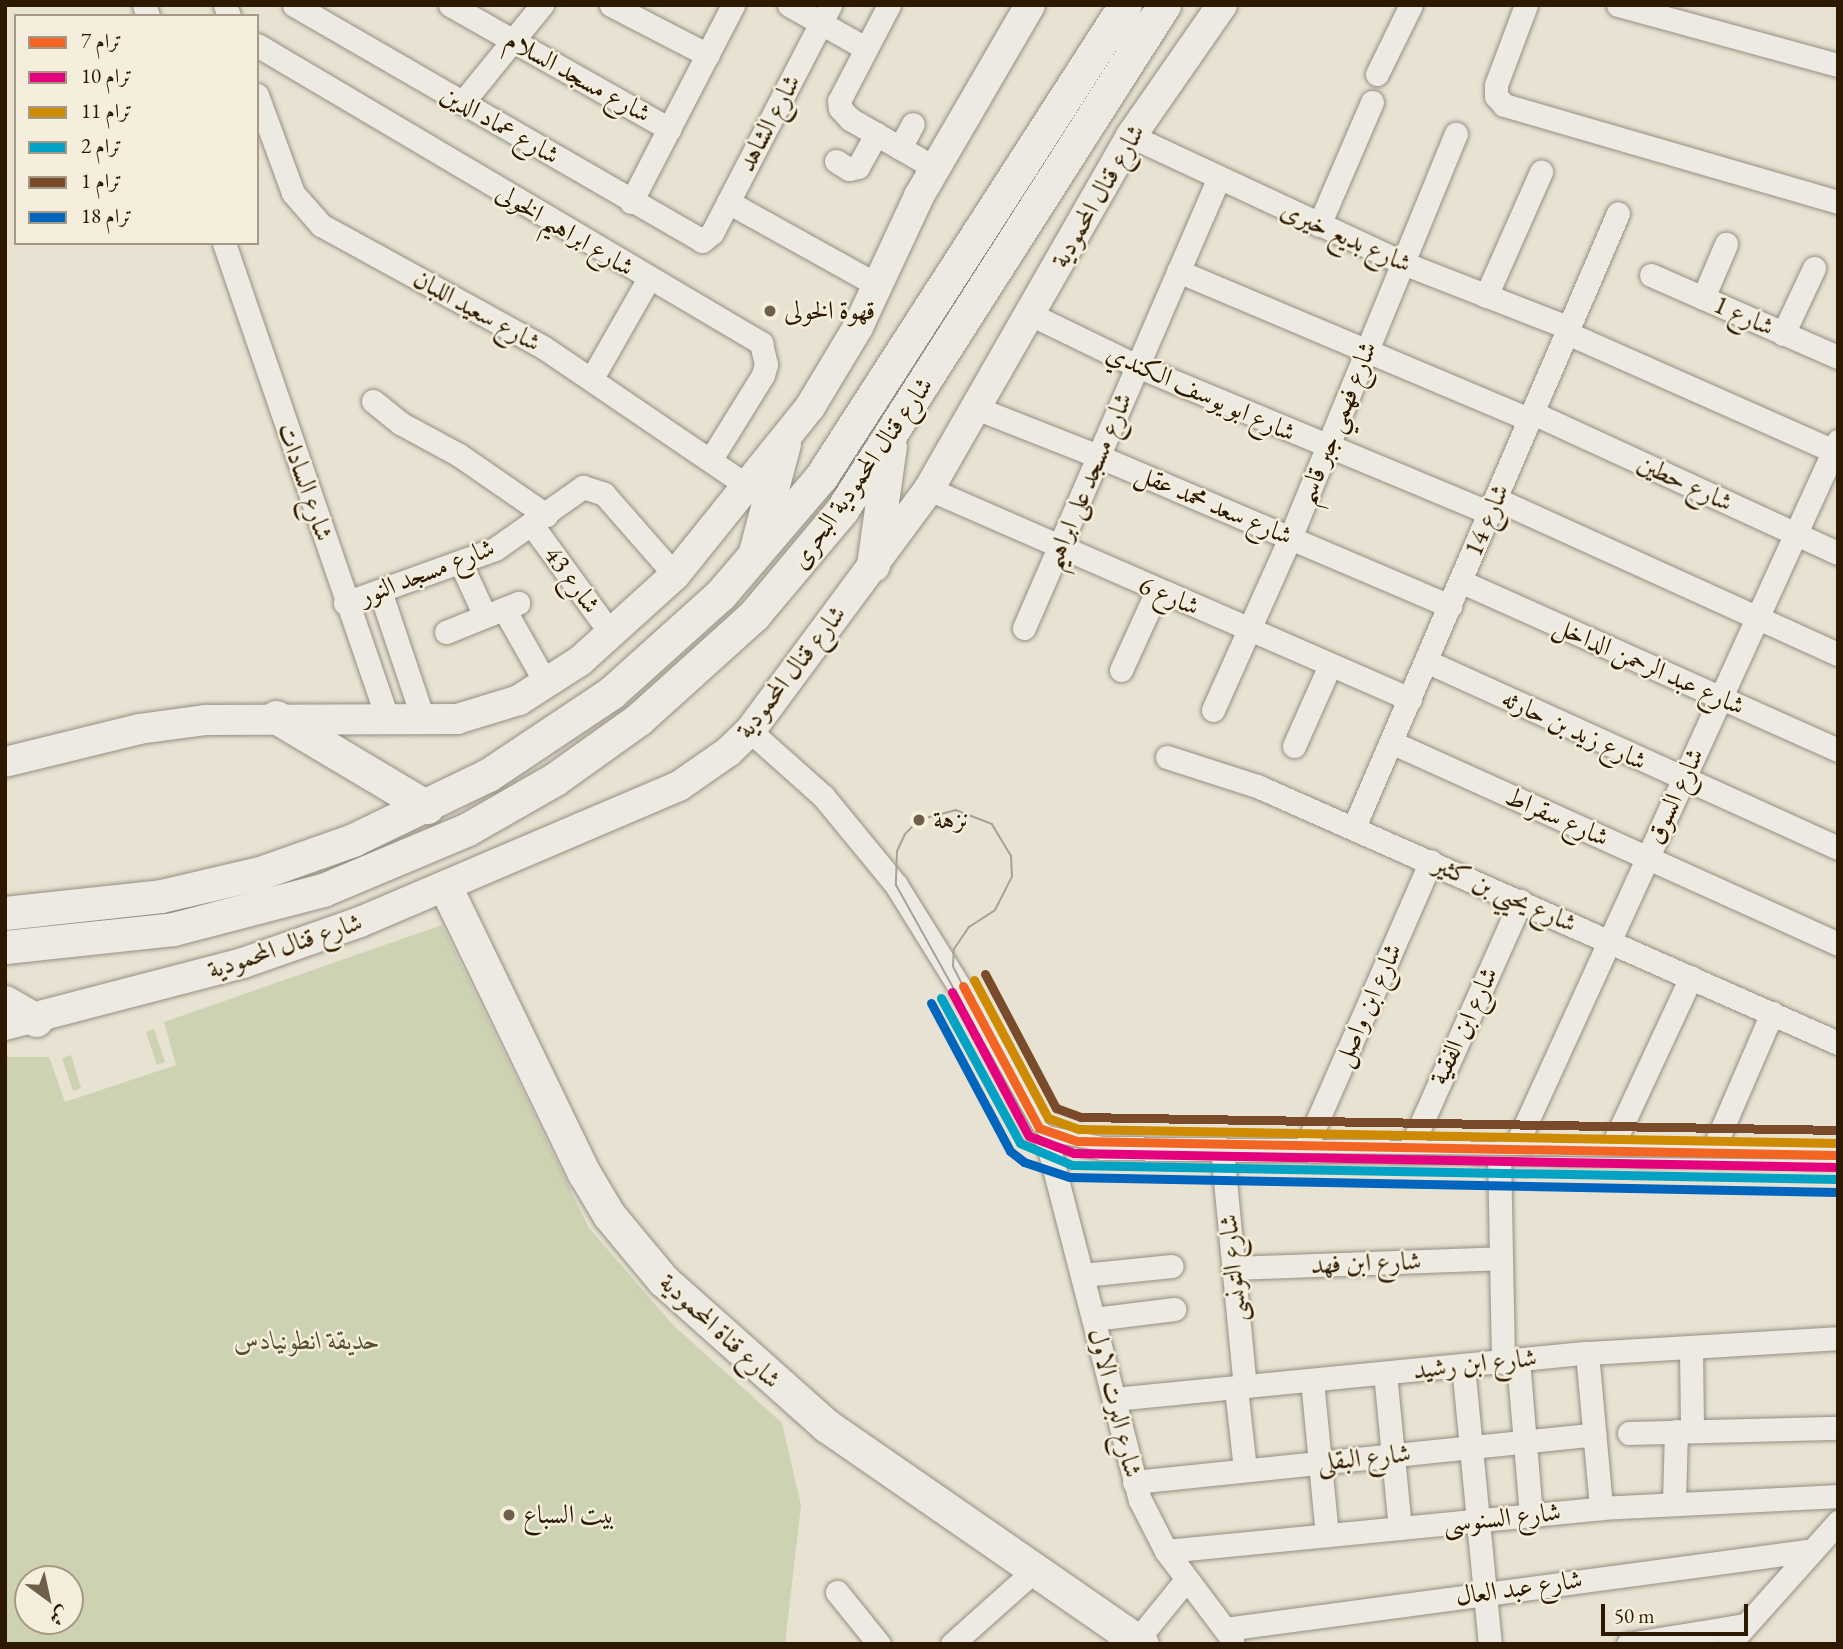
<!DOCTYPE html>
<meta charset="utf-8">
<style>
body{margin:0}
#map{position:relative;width:1843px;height:1649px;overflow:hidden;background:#e8e2d2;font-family:"EB Garamond",Amiri,serif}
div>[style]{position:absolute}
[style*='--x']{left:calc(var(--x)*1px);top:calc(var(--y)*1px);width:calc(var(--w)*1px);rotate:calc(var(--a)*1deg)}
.green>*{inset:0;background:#cdd2b2}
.roads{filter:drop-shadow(0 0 2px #948e82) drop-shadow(0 0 2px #948e82)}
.minor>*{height:23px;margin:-11.5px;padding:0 11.5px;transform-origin:11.5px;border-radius:11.5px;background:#eceae2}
.tertiary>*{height:30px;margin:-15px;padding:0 15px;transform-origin:15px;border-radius:15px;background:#eceae2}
.secondary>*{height:33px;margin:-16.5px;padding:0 16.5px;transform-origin:16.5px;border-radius:16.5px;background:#eceae2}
.tram>*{height:2px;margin:-1px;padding:0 1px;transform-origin:1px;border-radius:1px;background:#a7a199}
.tram-1>*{height:9px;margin:-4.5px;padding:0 4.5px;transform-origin:4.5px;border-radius:4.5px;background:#f26522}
.tram-2>*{height:9px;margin:-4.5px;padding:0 4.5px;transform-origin:4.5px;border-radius:4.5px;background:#e5007d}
.tram-3>*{height:9px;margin:-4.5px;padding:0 4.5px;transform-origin:4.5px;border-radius:4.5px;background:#ce8a00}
.tram-4>*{height:9px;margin:-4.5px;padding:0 4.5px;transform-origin:4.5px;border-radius:4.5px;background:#02a2c4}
.tram-5>*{height:9px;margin:-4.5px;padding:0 4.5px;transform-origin:4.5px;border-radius:4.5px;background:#7a4b2a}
.tram-6>*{height:9px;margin:-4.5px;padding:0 4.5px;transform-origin:4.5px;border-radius:4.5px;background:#0065bd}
.dots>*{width:19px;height:19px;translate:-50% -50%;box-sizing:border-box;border:4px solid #f5eedd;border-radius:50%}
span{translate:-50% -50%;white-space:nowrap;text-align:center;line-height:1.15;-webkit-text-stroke:5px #f5eedd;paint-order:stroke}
.street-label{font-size:26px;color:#2c1900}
.poi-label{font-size:26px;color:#2c1900}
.left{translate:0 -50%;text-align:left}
.park-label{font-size:26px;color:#564d2e;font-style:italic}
.frame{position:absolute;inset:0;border:7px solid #2c1900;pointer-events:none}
.legend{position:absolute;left:14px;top:14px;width:245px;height:231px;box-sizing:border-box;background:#f5eedd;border:2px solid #a59985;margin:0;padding:9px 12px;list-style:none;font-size:21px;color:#2c1900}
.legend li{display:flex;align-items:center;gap:14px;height:35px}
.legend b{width:35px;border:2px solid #a59985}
.north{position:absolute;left:14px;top:1565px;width:70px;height:70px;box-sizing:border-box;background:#f5eedd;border:2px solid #a59985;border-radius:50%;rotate:147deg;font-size:19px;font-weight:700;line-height:28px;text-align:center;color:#2c1900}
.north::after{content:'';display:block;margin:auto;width:24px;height:32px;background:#6e5f4a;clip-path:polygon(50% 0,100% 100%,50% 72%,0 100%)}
.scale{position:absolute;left:1601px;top:1604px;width:147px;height:32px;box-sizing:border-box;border:4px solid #2c1900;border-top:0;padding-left:9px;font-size:21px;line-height:24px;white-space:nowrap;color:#2c1900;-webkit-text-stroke:5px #f5eedd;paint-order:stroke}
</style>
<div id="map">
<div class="green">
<i style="clip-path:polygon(evenodd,442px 925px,589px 1228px,674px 1326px,782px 1423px,801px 1505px,785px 1644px,5px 1644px,5px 1057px,49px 1057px,65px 1102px,176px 1065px,164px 1022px,442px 925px,70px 1579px,70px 1621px,28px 1621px,28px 1579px,70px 1579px)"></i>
<i style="clip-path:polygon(154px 1029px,165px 1062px,157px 1065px,146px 1032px)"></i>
<i style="clip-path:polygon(71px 1055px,81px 1088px,73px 1091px,62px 1058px)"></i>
</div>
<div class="roads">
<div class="minor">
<i style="--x:144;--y:5;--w:12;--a:70"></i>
<i style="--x:225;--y:5;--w:12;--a:70"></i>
<i style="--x:294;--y:5;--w:471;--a:30"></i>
<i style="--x:702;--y:241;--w:13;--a:-39"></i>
<i style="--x:712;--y:233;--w:257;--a:-62.6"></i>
<i style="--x:450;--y:5;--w:252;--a:29.5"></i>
<i style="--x:611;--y:5;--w:109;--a:27.3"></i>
<i style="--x:789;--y:5;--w:87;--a:29.5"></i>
<i style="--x:889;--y:5;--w:108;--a:117.5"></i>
<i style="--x:839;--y:101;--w:7;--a:82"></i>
<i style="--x:840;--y:108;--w:15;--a:48"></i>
<i style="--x:850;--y:119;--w:98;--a:30"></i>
<i style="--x:1526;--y:5;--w:85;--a:110.6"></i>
<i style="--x:1496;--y:85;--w:11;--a:90"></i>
<i style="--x:1496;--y:96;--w:12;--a:48"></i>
<i style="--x:1504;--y:105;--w:348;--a:16.2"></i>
<i style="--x:1618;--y:5;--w:228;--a:15.3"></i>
<i style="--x:257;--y:45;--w:586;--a:30.59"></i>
<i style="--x:761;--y:343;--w:22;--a:77"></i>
<i style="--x:766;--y:364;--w:11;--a:105"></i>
<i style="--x:763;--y:375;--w:99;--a:121.8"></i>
<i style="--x:1377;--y:74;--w:77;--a:-63.8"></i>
<i style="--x:257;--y:95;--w:104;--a:69.8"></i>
<i style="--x:293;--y:193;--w:43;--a:48.8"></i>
<i style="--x:321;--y:225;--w:253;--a:28.8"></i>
<i style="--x:543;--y:347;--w:249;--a:34.2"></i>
<i style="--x:462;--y:103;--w:127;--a:-50.8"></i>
<i style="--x:1131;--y:136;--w:300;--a:25"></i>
<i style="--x:1403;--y:263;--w:176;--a:21.3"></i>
<i style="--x:900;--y:148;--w:27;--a:-62"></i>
<i style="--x:836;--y:161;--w:15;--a:32"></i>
<i style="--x:849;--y:169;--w:9;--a:-13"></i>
<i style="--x:858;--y:167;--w:38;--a:-61"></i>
<i style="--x:631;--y:202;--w:222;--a:-62.6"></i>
<i style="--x:728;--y:202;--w:171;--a:29.1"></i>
<i style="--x:1319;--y:225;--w:134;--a:-66.7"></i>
<i style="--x:224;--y:243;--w:504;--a:71.03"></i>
<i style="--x:1178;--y:271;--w:382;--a:22.9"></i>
<i style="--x:1651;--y:275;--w:204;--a:23.7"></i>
<i style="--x:1486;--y:296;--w:136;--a:-66.1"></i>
<i style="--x:1703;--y:298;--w:59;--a:-66.9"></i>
<i style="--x:1030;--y:314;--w:119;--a:25.9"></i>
<i style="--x:1137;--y:366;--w:382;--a:22.6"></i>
<i style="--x:1565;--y:332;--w:299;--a:23.9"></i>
<i style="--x:1783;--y:334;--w:73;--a:-64.8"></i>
<i style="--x:592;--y:378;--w:113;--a:-60.3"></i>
<i style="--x:373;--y:401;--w:35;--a:39"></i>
<i style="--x:400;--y:423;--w:67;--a:28.5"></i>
<i style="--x:459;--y:455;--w:106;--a:34.6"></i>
<i style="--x:976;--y:408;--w:131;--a:21.5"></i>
<i style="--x:1098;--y:456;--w:383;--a:23.1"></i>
<i style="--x:1533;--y:413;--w:336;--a:24.7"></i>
<i style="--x:929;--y:489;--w:525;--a:23.59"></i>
<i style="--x:1496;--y:499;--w:375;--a:24.4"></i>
<i style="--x:532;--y:525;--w:136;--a:54"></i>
<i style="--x:461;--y:564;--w:57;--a:65.2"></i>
<i style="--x:1460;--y:581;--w:414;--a:24.1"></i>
<i style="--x:380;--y:591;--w:138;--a:71.4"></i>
<i style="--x:345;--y:603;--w:159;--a:-19.8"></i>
<i style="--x:495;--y:549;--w:108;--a:-35.2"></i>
<i style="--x:583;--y:487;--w:22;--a:18"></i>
<i style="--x:604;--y:494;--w:108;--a:48.8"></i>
<i style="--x:504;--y:609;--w:87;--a:60.5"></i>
<i style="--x:1024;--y:628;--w:489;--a:-66.6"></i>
<i style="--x:446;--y:632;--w:78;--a:-21.9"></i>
<i style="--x:1426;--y:661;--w:452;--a:24.4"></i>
<i style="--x:1121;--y:670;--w:87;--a:-65.5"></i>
<i style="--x:1213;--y:710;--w:188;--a:-65.9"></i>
<i style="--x:1290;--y:538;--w:437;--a:-67.7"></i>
<i style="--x:750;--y:731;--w:98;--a:41.7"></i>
<i style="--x:823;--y:796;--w:115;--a:50.6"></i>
<i style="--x:896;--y:885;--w:153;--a:58.1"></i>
<i style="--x:977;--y:1015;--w:131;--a:62.7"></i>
<i style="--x:1037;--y:1131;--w:11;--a:34"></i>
<i style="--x:1046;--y:1137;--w:57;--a:11.1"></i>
<i style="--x:1102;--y:1148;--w:736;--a:0.7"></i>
<i style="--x:1391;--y:742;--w:491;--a:24.3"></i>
<i style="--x:1294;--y:746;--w:89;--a:-66"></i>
<i style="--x:1167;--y:757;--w:95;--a:17.9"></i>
<i style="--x:1257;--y:786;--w:635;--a:23.86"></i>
<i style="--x:1354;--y:827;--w:668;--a:-66.73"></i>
<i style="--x:1046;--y:1137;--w:375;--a:75.5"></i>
<i style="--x:1140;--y:1500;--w:57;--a:63"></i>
<i style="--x:1166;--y:1551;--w:110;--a:53.1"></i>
<i style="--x:1222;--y:1149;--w:239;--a:84.5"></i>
<i style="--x:1305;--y:1149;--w:314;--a:-66.4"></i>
<i style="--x:1409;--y:1151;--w:274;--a:-65.9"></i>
<i style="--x:1499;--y:1152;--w:210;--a:88.9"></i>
<i style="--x:1513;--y:1152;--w:782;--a:-65.43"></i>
<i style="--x:1609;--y:1153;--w:194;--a:-65"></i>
<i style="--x:1711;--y:1154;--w:154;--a:-66.6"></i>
<i style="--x:1233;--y:1268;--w:267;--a:-2.1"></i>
<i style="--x:1083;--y:1275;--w:89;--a:-5.8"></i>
<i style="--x:1094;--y:1319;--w:81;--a:-7.1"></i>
<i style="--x:1691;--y:1347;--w:83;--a:89.3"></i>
<i style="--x:1587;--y:1353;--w:156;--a:84.8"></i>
<i style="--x:1518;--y:1360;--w:156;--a:85.2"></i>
<i style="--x:1463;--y:1365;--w:280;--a:84.5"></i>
<i style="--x:1385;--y:1373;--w:156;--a:84.5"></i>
<i style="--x:1312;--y:1380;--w:156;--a:84.5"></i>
<i style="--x:1236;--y:1388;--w:82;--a:83.7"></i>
<i style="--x:1114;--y:1399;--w:475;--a:-5.6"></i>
<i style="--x:1587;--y:1353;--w:251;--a:-3.4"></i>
<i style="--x:1629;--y:1433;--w:209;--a:-1.4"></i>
<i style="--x:1134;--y:1482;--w:463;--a:-5.9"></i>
<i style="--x:1674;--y:1502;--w:71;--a:-88.4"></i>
<i style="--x:1166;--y:1551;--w:437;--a:-5.6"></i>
<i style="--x:1601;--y:1508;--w:237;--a:-2.9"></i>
<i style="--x:837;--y:1592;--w:67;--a:51.1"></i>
<i style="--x:1225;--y:1629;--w:593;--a:-7.65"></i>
<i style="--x:1137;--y:1640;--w:77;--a:-50.8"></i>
<i style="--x:952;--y:1644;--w:113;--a:-41.8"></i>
<i style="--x:1628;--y:1644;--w:119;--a:-9.2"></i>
<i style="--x:1729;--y:1644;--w:164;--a:-48.2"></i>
</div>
<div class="tertiary">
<i style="--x:5;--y:762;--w:138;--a:-13.8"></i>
<i style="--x:139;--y:729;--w:68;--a:-7.7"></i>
<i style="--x:206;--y:720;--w:251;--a:-0.2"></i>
<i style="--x:457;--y:719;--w:65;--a:-17"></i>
<i style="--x:519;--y:700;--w:72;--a:-32.6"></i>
<i style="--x:580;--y:661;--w:128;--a:-42.2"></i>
<i style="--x:675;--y:575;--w:216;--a:-51.2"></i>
<i style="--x:810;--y:407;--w:93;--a:-59"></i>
<i style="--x:858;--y:327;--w:145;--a:-65"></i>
<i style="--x:919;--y:196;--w:221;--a:-59.8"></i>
<i style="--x:5;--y:1025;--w:246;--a:-14.6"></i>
<i style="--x:243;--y:963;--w:124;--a:-19.3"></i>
<i style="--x:360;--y:922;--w:347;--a:-23.1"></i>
<i style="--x:679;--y:786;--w:60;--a:-34.8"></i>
<i style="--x:728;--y:752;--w:30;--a:-44"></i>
<i style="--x:750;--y:731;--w:301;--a:-53.5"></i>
<i style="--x:929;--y:489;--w:407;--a:-60.2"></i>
<i style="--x:1131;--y:136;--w:160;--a:-55.2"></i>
</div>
<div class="secondary">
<i style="--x:755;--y:552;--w:112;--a:-75"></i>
<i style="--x:873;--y:565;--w:120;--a:-81.9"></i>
<i style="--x:276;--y:717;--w:176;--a:30.8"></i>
<i style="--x:446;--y:888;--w:317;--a:64.2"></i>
<i style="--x:584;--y:1173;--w:49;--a:59.2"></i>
<i style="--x:609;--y:1215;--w:85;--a:50.3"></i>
<i style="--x:663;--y:1280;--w:220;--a:41.7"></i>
<i style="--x:827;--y:1426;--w:383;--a:34.7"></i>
<i style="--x:5;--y:913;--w:157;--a:-6.2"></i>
<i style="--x:161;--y:896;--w:102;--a:-13.1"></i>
<i style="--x:260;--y:873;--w:99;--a:-19.5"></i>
<i style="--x:353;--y:840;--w:150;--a:-25.7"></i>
<i style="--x:488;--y:775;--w:148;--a:-33.7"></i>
<i style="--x:611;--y:693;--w:148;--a:-42"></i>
<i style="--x:721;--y:594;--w:154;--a:-49.5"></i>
<i style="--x:821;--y:477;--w:561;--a:-57.22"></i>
<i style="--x:5;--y:947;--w:169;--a:-6.1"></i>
<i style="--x:173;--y:929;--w:155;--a:-14.6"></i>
<i style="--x:323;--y:890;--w:155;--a:-22.8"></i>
<i style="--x:466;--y:830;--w:103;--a:-29.8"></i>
<i style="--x:555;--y:779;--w:103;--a:-35.5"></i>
<i style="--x:639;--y:719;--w:155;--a:-42.1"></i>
<i style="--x:754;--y:615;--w:137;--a:-50"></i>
<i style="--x:842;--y:510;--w:599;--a:-57.48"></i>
<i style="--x:5;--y:1002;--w:36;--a:30"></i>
</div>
</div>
<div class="tram">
<i style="--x:963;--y:986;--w:22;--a:-117"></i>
<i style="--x:953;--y:966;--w:17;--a:-87"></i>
<i style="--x:954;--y:949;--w:27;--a:-56"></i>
<i style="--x:969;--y:927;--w:31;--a:-33"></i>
<i style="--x:995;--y:910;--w:38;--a:-63"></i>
<i style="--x:1012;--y:876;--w:20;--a:-93"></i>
<i style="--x:1011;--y:856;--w:37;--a:-121"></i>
<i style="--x:992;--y:824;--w:39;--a:-159"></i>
<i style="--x:956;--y:810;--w:38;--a:165"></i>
<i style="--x:919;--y:820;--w:20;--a:135"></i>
<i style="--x:905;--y:834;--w:19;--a:115"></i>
<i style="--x:897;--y:851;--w:34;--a:92"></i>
<i style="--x:896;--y:885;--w:282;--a:60.9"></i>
<i style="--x:1033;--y:1131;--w:18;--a:38"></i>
<i style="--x:1047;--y:1142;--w:55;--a:10.5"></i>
<i style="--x:1101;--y:1152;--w:737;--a:0.54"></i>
</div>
<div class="tram-1">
<i style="--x:963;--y:986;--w:161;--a:61.8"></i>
<i style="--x:1039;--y:1128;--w:40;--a:18.9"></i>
<i style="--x:1077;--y:1141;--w:761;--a:1.05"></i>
</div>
<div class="tram-2">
<i style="--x:952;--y:992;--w:163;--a:61.9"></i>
<i style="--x:1029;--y:1136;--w:48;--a:20.7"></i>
<i style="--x:1074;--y:1153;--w:764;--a:1.05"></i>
</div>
<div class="tram-3">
<i style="--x:974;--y:980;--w:157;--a:61.8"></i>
<i style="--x:1048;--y:1118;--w:33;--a:20"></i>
<i style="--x:1079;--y:1129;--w:759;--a:1.06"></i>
</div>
<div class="tram-4">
<i style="--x:941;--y:998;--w:165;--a:61.4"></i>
<i style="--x:1020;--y:1143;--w:56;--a:22.9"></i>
<i style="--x:1072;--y:1165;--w:766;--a:1.05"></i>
</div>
<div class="tram-5">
<i style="--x:985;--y:974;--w:152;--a:62.1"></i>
<i style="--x:1056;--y:1108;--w:27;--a:20"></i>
<i style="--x:1081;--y:1117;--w:757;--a:0.98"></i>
</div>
<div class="tram-6">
<i style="--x:931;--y:1003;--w:168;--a:61.9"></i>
<i style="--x:1010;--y:1151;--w:18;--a:38"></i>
<i style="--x:1024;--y:1162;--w:47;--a:18.4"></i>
<i style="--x:1069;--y:1177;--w:768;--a:1.12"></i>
</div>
<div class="dots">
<i style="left:770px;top:311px;background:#6e5f4a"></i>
<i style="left:919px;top:820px;background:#6e5f4a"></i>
<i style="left:509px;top:1515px;background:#6e5f4a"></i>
</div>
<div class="street-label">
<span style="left:578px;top:77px;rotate:29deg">شارع مسجد السلام</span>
<span style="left:769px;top:123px;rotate:-62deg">شارع الشاهد</span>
<span style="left:500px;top:125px;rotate:30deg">شارع عماد الدين</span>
<span style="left:1098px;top:196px;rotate:-60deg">شارع قنال المحمودية</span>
<span style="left:565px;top:230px;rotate:31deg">شارع ابراهيم الخولى</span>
<span style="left:1346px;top:237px;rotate:24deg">شارع بديع خيرى</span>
<span style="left:477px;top:311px;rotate:29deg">شارع سعيد اللبان</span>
<span style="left:1744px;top:316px;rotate:24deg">شارع 1</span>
<span style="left:1201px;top:393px;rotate:24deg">شارع ابو يوسف الكندي</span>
<span style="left:1337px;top:423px;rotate:-68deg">شارع فهمي جبر قاسم</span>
<span style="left:862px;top:473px;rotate:-55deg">شارع قنال المحمودية البحرى</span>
<span style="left:1088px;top:481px;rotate:-67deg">شارع مسجد على ابراهيم</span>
<span style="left:305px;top:482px;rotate:71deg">شارع السادات</span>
<span style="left:1685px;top:483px;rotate:25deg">شارع حطين</span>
<span style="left:1214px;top:505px;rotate:23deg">شارع سعد محمد عقل</span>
<span style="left:1487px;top:520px;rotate:-67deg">شارع 14</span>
<span style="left:427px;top:572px;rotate:-21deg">شارع مسجد النور</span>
<span style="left:572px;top:580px;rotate:54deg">شارع 43</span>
<span style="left:1169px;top:596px;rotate:23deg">شارع 6</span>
<span style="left:1649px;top:666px;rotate:24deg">شارع عبد الرحمن الداخل</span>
<span style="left:791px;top:672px;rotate:-52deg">شارع قنال المحمودية</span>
<span style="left:1574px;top:730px;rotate:25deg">شارع زيد بن حارثه</span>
<span style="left:1675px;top:796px;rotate:-65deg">شارع السوق</span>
<span style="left:1557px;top:817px;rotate:24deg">شارع سقراط</span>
<span style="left:1505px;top:894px;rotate:24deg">شارع يحيي بن كثير</span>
<span style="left:285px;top:946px;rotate:-18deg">شارع قنال المحمودية</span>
<span style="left:1368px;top:1005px;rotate:-66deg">شارع ابن واصل</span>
<span style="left:1464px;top:1026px;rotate:-65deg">شارع ابن الفقية</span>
<span style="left:1366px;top:1263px;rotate:-2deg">شارع ابن فهد</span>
<span style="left:1233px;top:1268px;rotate:-95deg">شارع التونسى</span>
<span style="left:720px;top:1331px;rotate:43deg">شارع قناة المحمودية</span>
<span style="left:1475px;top:1364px;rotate:-6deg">شارع ابن رشيد</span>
<span style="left:1115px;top:1403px;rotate:76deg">شارع البرت الاول</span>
<span style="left:1364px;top:1458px;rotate:-6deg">شارع البقلى</span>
<span style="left:1502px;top:1518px;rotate:-6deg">شارع السنوسى</span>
<span style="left:1519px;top:1588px;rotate:-8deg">شارع عبد العال</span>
</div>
<div class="poi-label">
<span class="left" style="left:784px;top:311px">قهوة الخولى</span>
<span class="left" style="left:933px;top:820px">نزهة</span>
<span class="left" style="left:523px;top:1515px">بيت السباع</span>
</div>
<div class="park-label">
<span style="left:307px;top:1341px">حديقة انطونيادس</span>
</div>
<div class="frame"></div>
<ul class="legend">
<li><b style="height:9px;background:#f26522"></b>ترام 7</li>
<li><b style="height:9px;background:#e5007d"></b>ترام 10</li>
<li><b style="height:9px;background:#ce8a00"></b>ترام 11</li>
<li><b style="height:9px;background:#02a2c4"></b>ترام 2</li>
<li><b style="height:9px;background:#7a4b2a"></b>ترام 1</li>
<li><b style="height:9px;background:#0065bd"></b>ترام 18</li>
</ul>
<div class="north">ش</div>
<div class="scale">50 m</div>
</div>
